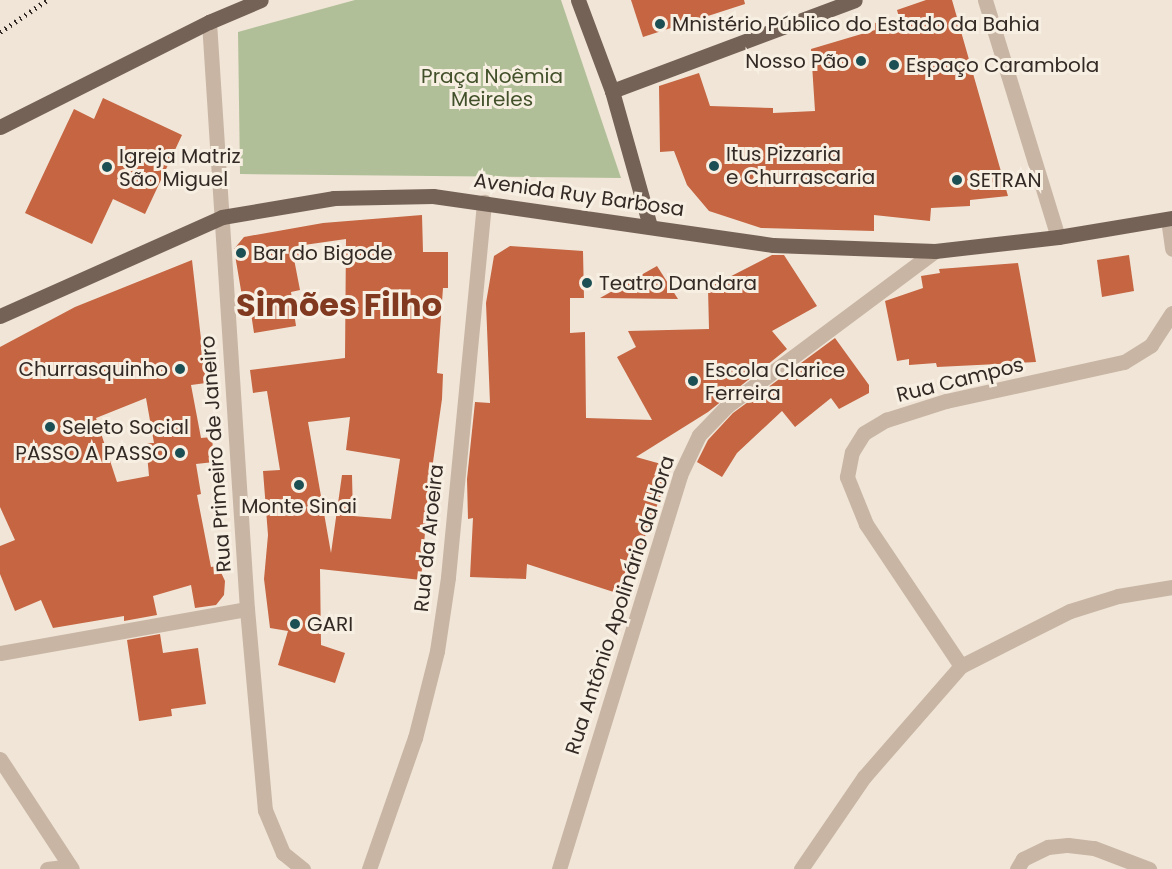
<!DOCTYPE html>
<meta charset="utf-8">
<style>
body{margin:0}
#map{position:relative;width:1172px;height:869px;overflow:hidden;background:#f0e5d7;font-family:Poppins,sans-serif}
div>[style]{position:absolute}
[style*='--x']{left:calc(var(--x)*1px);top:calc(var(--y)*1px);width:calc(var(--w)*1px);rotate:calc(var(--a)*1deg)}
.green>*{inset:0;background:#b1bf98}
.building>*{inset:0;background:#c56541}
.minor>*{height:15px;margin:-7.5px;padding:0 7.5px;transform-origin:7.5px;border-radius:7.5px;background:#c8b5a4}
.major>*{height:15px;margin:-7.5px;padding:0 7.5px;transform-origin:7.5px;border-radius:7.5px;background:#756256}
.rail>*{height:4.5px;margin-top:-2.25px;transform-origin:0;background:repeating-linear-gradient(90deg,#332a25 0 1.5px,transparent 0 6px)}
.dots>*{width:16px;height:16px;translate:-50% -50%;box-sizing:border-box;border:3px solid #f8efe3;border-radius:50%}
span{translate:-50% -50%;white-space:nowrap;text-align:center;line-height:1.15;-webkit-text-stroke:6px #f8efe3;paint-order:stroke}
.poi-label{font-size:20px;color:#332a25}
.left{translate:0 -50%;text-align:left}
.right{translate:-100% -50%;text-align:right}
.park-label{font-size:20px;color:#42512a}
.street-label{font-size:20px;color:#332a25}
.town-label{font-size:32px;color:#813920;font-weight:700}
</style>
<div id="map">
<div class="green">
<i style="clip-path:polygon(355px 0,561px 0,621px 178px,240px 174px,238px 32px)"></i>
</div>
<div class="building">
<i style="clip-path:polygon(631px 0,744px 0,745px 4px,643px 37px)"></i>
<i style="clip-path:polygon(926px 0,952px 0,1008px 196px,970px 200px,970px 206px,931px 208px,930px 221px,874px 215px,874px 231px,761px 228px,709px 211px,687px 185px,674px 151px,660px 152px,659px 86px,699px 73px,710px 106px,773px 108px,773px 113px,815px 111px,811px 49px,875px 30px,875px 23px,899px 17px,897px 10px)"></i>
<i style="clip-path:polygon(103px 98px,182px 135px,145px 214px,113px 199px,92px 244px,25px 213px,74px 109px,94px 119px)"></i>
<i style="clip-path:polygon(evenodd,422px 215px,423px 252px,448px 252px,448px 288px,443px 288px,437px 373px,443px 374px,442px 399px,428px 497px,421px 580px,320px 569px,321px 645px,345px 653px,335px 683px,278px 665px,288px 631px,270px 628px,264px 579px,268px 535px,263px 471px,280px 470px,267px 391px,253px 393px,250px 370px,345px 358px,346px 239px,297px 246px,300px 258px,294px 259px,300px 290px,291px 292px,296px 326px,254px 333px,249px 300px,243px 302px,234px 249px,244px 237px,323px 223px,422px 215px,350px 417px,346px 450px,400px 459px,391px 519px,353px 516px,352px 475px,342px 475px,331px 553px,308px 422px,350px 417px)"></i>
<i style="clip-path:polygon(510px 246px,583px 251px,584px 298px,570px 298px,570px 333px,585px 332px,586px 418px,652px 420px,617px 357px,636px 347px,628px 331px,709px 329px,708px 288px,772px 255px,784px 255px,817px 306px,772px 331px,787px 349px,708px 412px,636px 457px,672px 467px,630px 575px,626px 596px,527px 564px,526px 579px,470px 577px,473px 518px,468px 519px,467px 479px,475px 402px,490px 403px,486px 303px,494px 256px)"></i>
<i style="clip-path:polygon(1129px 255px,1134px 291px,1102px 297px,1097px 260px)"></i>
<i style="clip-path:polygon(evenodd,192px 260px,206px 383px,191px 385px,201px 438px,212px 437px,214px 462px,196px 464px,201px 494px,197px 495px,211px 567px,218px 566px,225px 581px,224px 595px,216px 605px,195px 608px,191px 585px,153px 596px,157px 615px,124px 621px,124px 616px,53px 628px,41px 600px,15px 611px,0 574px,0 546px,15px 540px,0 507px,0 347px,75px 307px,192px 260px,146px 398px,154px 443px,146px 443px,149px 476px,117px 482px,96px 418px,146px 398px)"></i>
<i style="clip-path:polygon(1018px 263px,1036px 362px,937px 367px,936px 363px,909px 365px,909px 359px,897px 361px,885px 301px,923px 288px,921px 276px,940px 273px,939px 269px)"></i>
<i style="clip-path:polygon(657px 266px,678px 299px,600px 298px)"></i>
<i style="clip-path:polygon(835px 338px,869px 385px,869px 393px,839px 409px,831px 398px,795px 427px,782px 411px,737px 453px,722px 477px,697px 462px,708px 440px,733px 413px)"></i>
<i style="clip-path:polygon(160px 634px,163px 653px,198px 648px,206px 704px,171px 709px,172px 716px,139px 721px,127px 640px)"></i>
</div>
<div class="minor">
<i style="--x:985;--y:0;--w:248;--a:72.9"></i>
<i style="--x:209;--y:22;--w:588;--a:86.3"></i>
<i style="--x:247;--y:609;--w:202;--a:84.9"></i>
<i style="--x:265;--y:810;--w:47;--a:67.3"></i>
<i style="--x:283;--y:853;--w:26;--a:39"></i>
<i style="--x:1168;--y:219;--w:30;--a:82"></i>
<i style="--x:0;--y:653;--w:251;--a:-10.1"></i>
<i style="--x:961;--y:666;--w:171;--a:-123.8"></i>
<i style="--x:866;--y:524;--w:51;--a:-112"></i>
<i style="--x:847;--y:477;--w:25;--a:-79"></i>
<i style="--x:852;--y:452;--w:22;--a:-58"></i>
<i style="--x:864;--y:433;--w:26;--a:-31"></i>
<i style="--x:886;--y:420;--w:63;--a:-17.6"></i>
<i style="--x:946;--y:401;--w:182;--a:-12.4"></i>
<i style="--x:1124;--y:362;--w:32;--a:-32"></i>
<i style="--x:1151;--y:345;--w:38;--a:-57"></i>
<i style="--x:0;--y:759;--w:131;--a:56.8"></i>
<i style="--x:47;--y:869;--w:23;--a:-7"></i>
<i style="--x:369;--y:869;--w:139;--a:-70.7"></i>
<i style="--x:415;--y:738;--w:90;--a:-75.8"></i>
<i style="--x:437;--y:651;--w:75;--a:-81.5"></i>
<i style="--x:448;--y:577;--w:377;--a:-84.5"></i>
<i style="--x:559;--y:869;--w:412;--a:-72.9"></i>
<i style="--x:680;--y:475;--w:44;--a:-64.6"></i>
<i style="--x:699;--y:435;--w:40;--a:-46"></i>
<i style="--x:727;--y:406;--w:259;--a:-36.7"></i>
<i style="--x:801;--y:869;--w:112;--a:-55.6"></i>
<i style="--x:864;--y:777;--w:147;--a:-48.9"></i>
<i style="--x:961;--y:666;--w:122;--a:-26.8"></i>
<i style="--x:1070;--y:611;--w:50;--a:-17.4"></i>
<i style="--x:1118;--y:596;--w:55;--a:-9.5"></i>
<i style="--x:1017;--y:869;--w:12;--a:-59"></i>
<i style="--x:1023;--y:859;--w:28;--a:-26"></i>
<i style="--x:1048;--y:847;--w:20;--a:-6"></i>
<i style="--x:1068;--y:845;--w:26;--a:7"></i>
<i style="--x:1094;--y:848;--w:59;--a:20.9"></i>
</div>
<div class="major">
<i style="--x:578;--y:0;--w:97;--a:69.5"></i>
<i style="--x:612;--y:91;--w:140;--a:74.3"></i>
<i style="--x:612;--y:91;--w:259;--a:-20.5"></i>
<i style="--x:0;--y:127;--w:234;--a:-26.7"></i>
<i style="--x:209;--y:22;--w:56;--a:-22.9"></i>
<i style="--x:0;--y:316;--w:243;--a:-24"></i>
<i style="--x:222;--y:217;--w:114;--a:-9.6"></i>
<i style="--x:334;--y:198;--w:99;--a:-1.2"></i>
<i style="--x:433;--y:196;--w:344;--a:8.2"></i>
<i style="--x:773;--y:245;--w:162;--a:2.1"></i>
<i style="--x:935;--y:251;--w:124;--a:-6.5"></i>
<i style="--x:1058;--y:237;--w:116;--a:-9.5"></i>
</div>
<div class="rail">
<i style="--x:0;--y:32;--w:57;--a:-34.2"></i>
</div>
<div class="dots">
<i style="left:660px;top:24px;background:#1c4f54"></i>
<i style="left:861px;top:61px;background:#1c4f54"></i>
<i style="left:894px;top:65px;background:#1c4f54"></i>
<i style="left:714px;top:166px;background:#1c4f54"></i>
<i style="left:107px;top:167px;background:#1c4f54"></i>
<i style="left:957px;top:180px;background:#1c4f54"></i>
<i style="left:241px;top:253px;background:#1c4f54"></i>
<i style="left:587px;top:283px;background:#1c4f54"></i>
<i style="left:180px;top:369px;background:#1c4f54"></i>
<i style="left:693px;top:381px;background:#1c4f54"></i>
<i style="left:50px;top:427px;background:#1c4f54"></i>
<i style="left:180px;top:453px;background:#1c4f54"></i>
<i style="left:299px;top:485px;background:#1c4f54"></i>
<i style="left:295px;top:624px;background:#1c4f54"></i>
</div>
<div class="poi-label">
<span class="left" style="left:672px;top:24px">Mnistério Público do Estado da Bahia</span>
<span class="right" style="left:849px;top:61px">Nosso Pão</span>
<span class="left" style="left:906px;top:65px">Espaço Carambola</span>
<span class="left" style="left:726px;top:166px">Itus Pizzaria<br>e Churrascaria</span>
<span class="left" style="left:119px;top:168px">Igreja Matriz<br>São Miguel</span>
<span class="left" style="left:969px;top:180px">SETRAN</span>
<span class="left" style="left:253px;top:253px">Bar do Bigode</span>
<span class="left" style="left:599px;top:283px">Teatro Dandara</span>
<span class="right" style="left:168px;top:369px">Churrasquinho</span>
<span class="left" style="left:705px;top:382px">Escola Clarice<br>Ferreira</span>
<span class="left" style="left:62px;top:427px">Seleto Social</span>
<span class="right" style="left:168px;top:453px">PASSO A PASSO</span>
<span style="left:299px;top:506px">Monte Sinai</span>
<span class="left" style="left:307px;top:624px">GARI</span>
</div>
<div class="park-label">
<span style="left:492px;top:88px">Praça Noêmia<br>Meireles</span>
</div>
<div class="street-label">
<span style="left:579px;top:195px;rotate:8deg">Avenida Ruy Barbosa</span>
<span style="left:960px;top:380px;rotate:-14deg">Rua Campos</span>
<span style="left:216px;top:454px;rotate:-94deg">Rua Primeiro de Janeiro</span>
<span style="left:429px;top:538px;rotate:-84deg">Rua da Aroeira</span>
<span style="left:620px;top:605px;rotate:-72deg">Rua Antônio Apolinário da Hora</span>
</div>
<div class="town-label">
<span style="left:339px;top:305px">Simões Filho</span>
</div>
</div>
